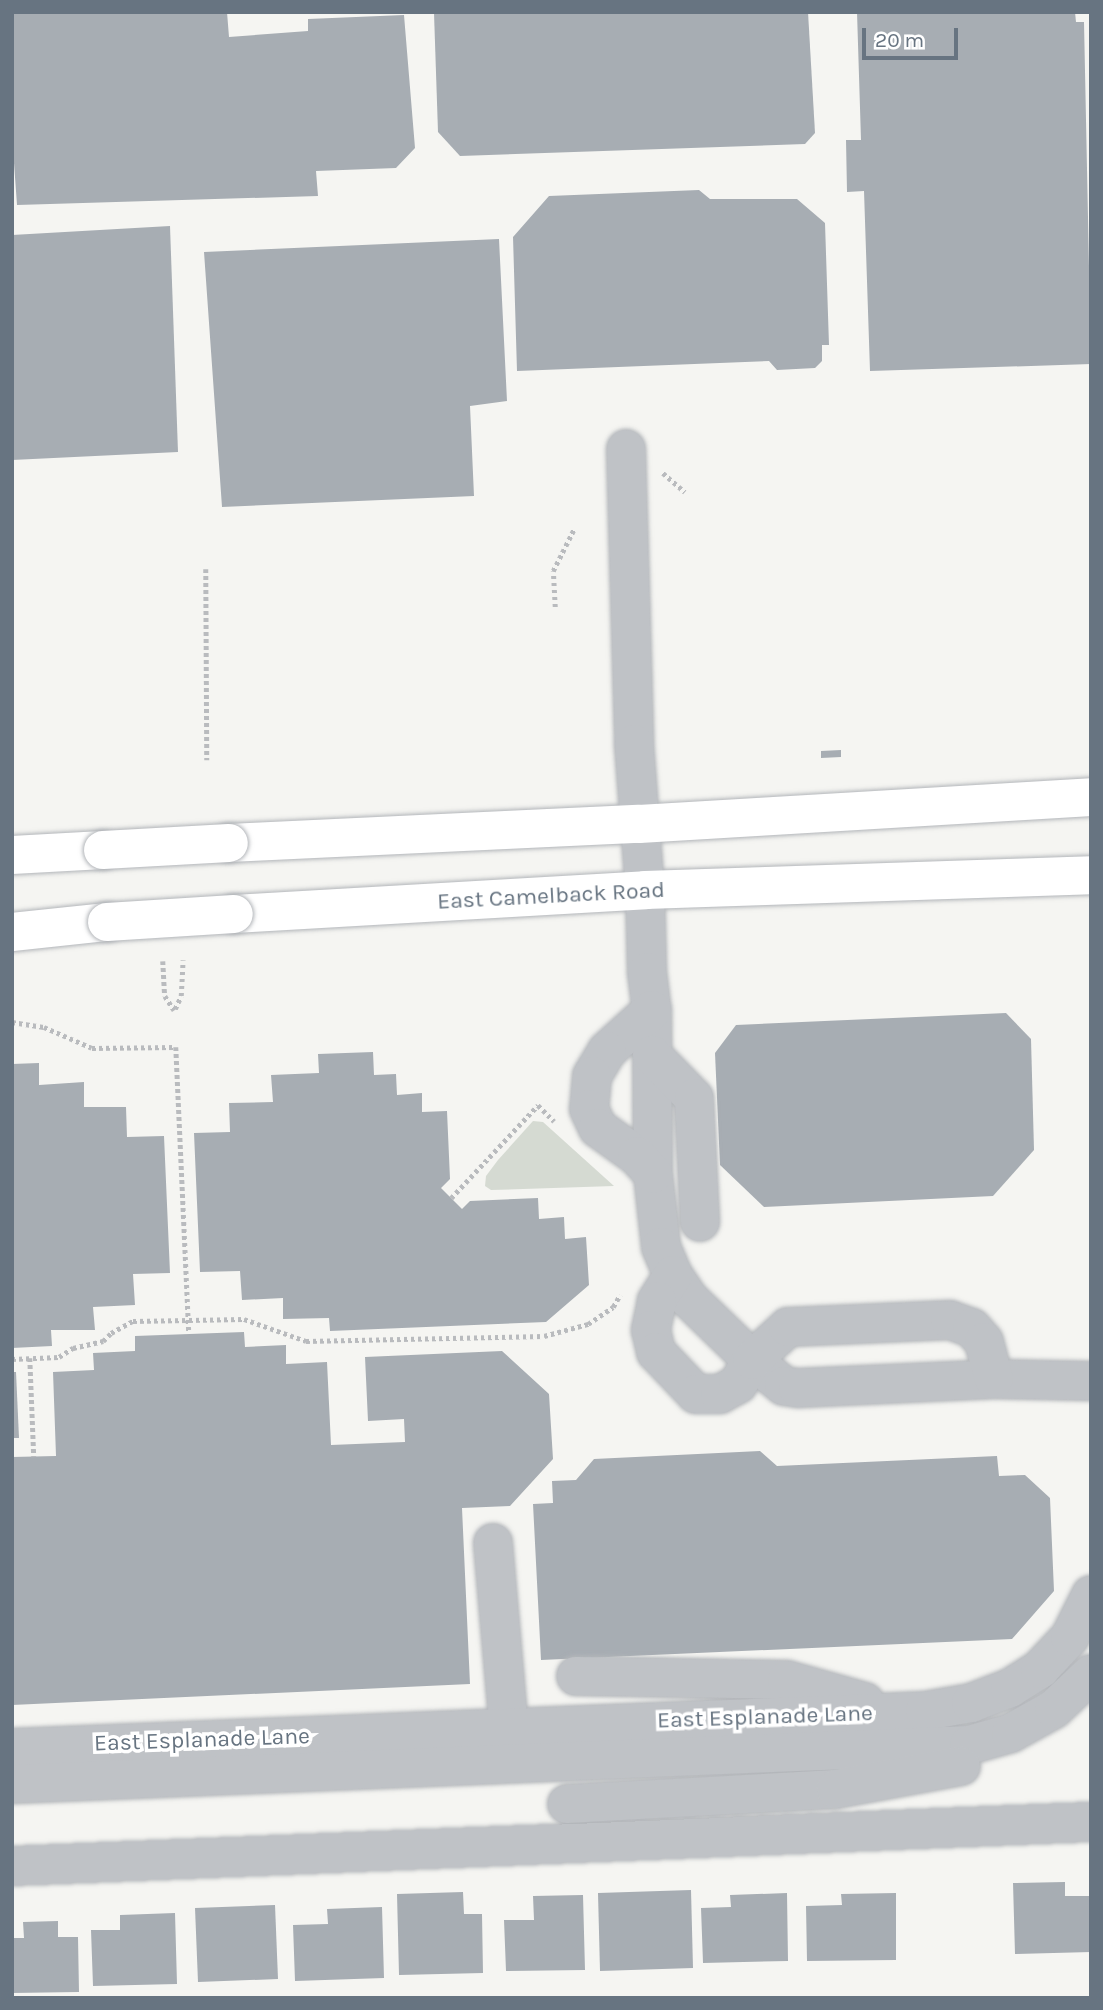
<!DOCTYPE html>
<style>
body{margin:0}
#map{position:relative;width:1103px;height:2010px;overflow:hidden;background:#f5f5f2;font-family:Karla,sans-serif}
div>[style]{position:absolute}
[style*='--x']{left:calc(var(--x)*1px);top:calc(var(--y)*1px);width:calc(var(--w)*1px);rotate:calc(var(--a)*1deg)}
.green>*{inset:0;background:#d5dad2}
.building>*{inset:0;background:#a7adb3}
.path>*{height:4.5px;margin-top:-2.25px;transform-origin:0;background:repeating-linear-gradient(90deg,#b9bbbe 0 3.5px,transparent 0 7px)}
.roads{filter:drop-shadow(0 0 2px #b3b6ba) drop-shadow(0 0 2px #b3b6ba)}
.minor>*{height:38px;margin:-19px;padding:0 19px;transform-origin:19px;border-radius:19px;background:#bfc2c6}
.major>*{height:38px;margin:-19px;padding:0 19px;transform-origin:19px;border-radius:19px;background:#fff}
.bridges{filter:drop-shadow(0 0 2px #b3b6ba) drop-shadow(0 0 2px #b3b6ba)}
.major-bridge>*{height:38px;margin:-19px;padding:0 19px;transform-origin:19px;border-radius:19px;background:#fff}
span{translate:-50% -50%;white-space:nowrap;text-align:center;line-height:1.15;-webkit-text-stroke:7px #fff;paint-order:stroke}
.street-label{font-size:23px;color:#677481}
.frame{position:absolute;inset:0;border:14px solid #677481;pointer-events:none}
.scale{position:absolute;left:862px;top:28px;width:96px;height:32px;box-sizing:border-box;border:4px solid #677481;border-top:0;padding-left:9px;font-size:21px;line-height:24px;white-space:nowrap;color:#677481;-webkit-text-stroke:5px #fff;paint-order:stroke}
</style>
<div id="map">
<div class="green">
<i style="clip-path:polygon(533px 1121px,543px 1122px,614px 1186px,491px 1190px,485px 1186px,486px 1176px,498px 1160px)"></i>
</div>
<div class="building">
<i style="clip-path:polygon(12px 12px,227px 12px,229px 37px,308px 31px,308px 19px,404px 15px,415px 148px,396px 168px,316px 171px,318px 196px,17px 205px,12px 135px)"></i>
<i style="clip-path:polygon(454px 12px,808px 12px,815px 133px,805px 144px,460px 156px,438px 132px,434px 13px)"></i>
<i style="clip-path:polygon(857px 12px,1075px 12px,1076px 22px,1084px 22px,1091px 364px,870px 371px,864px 191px,847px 192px,846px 140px,861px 140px)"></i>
<i style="clip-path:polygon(699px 190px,710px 199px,797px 199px,825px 223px,829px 345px,822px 345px,822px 361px,815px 368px,777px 370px,769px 361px,517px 371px,513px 237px,549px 196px)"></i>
<i style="clip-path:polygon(170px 226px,178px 452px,12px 460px,12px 235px)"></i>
<i style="clip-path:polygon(499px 239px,507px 401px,470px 406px,474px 496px,222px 507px,204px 252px)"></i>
<i style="clip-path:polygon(841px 750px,841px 757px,821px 758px,821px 751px)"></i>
<i style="clip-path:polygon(1006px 1013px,1031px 1039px,1034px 1150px,993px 1196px,764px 1207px,720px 1165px,715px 1053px,736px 1025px)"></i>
<i style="clip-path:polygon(373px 1052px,374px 1075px,396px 1074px,397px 1095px,422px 1093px,422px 1112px,447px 1111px,450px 1179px,441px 1188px,462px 1209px,470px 1201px,538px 1198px,539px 1219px,564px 1217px,565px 1239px,586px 1237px,589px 1285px,546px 1322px,330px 1331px,329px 1318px,283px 1319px,283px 1298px,242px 1300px,240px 1271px,200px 1272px,194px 1133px,230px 1132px,229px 1103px,273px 1102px,271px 1075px,319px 1073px,318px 1054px)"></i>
<i style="clip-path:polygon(39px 1063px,39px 1085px,84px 1082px,84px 1107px,126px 1107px,127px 1137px,164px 1136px,170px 1273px,133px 1274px,135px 1305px,93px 1307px,95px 1330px,51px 1330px,52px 1346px,12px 1348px,12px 1064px)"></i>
<i style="clip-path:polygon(244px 1332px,245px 1347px,286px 1345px,286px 1364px,327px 1362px,331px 1445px,405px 1442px,404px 1419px,368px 1421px,365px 1357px,502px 1351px,549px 1394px,553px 1459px,510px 1506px,462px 1508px,470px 1684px,12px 1705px,12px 1457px,56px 1456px,53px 1372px,94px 1370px,93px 1353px,135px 1351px,135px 1336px)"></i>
<i style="clip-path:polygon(12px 1372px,16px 1372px,19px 1438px,12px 1438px)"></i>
<i style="clip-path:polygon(760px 1451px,777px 1466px,997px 1456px,999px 1476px,1025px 1475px,1050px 1498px,1054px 1591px,1012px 1639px,541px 1660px,533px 1504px,553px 1503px,552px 1481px,576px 1480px,594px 1459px)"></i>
<i style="clip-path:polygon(1065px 1882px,1065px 1896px,1091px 1896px,1091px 1952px,1015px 1954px,1013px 1883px)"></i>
<i style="clip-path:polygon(691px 1890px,693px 1968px,600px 1971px,598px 1893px)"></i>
<i style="clip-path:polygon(463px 1892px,464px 1914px,482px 1914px,483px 1973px,399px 1975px,397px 1894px)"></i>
<i style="clip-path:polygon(787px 1893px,788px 1961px,703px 1963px,701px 1908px,731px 1907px,730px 1895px)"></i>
<i style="clip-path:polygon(896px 1893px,896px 1960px,807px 1961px,806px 1906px,842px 1905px,841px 1894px)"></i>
<i style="clip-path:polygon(583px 1895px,585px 1970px,506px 1971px,504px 1920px,534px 1920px,533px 1896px)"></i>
<i style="clip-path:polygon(275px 1905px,278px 1979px,198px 1982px,195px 1908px)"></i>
<i style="clip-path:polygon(382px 1907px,384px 1978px,295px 1981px,293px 1925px,328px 1924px,327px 1909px)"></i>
<i style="clip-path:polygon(175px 1913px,177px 1984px,93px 1986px,91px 1930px,120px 1930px,120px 1915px)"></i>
<i style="clip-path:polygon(58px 1921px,58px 1937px,78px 1937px,79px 1992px,12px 1993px,12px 1938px,24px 1938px,23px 1922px)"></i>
</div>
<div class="path">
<i style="--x:663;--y:473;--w:29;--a:41"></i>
<i style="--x:206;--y:569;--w:191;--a:89.7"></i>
<i style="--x:555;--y:607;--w:36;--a:-93"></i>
<i style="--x:553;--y:571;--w:47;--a:-63.4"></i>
<i style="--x:163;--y:961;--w:35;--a:87"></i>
<i style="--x:165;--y:996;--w:17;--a:57"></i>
<i style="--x:175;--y:1009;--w:14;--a:-65"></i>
<i style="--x:181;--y:996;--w:36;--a:-87"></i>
<i style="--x:12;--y:1022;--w:32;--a:9"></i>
<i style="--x:44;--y:1027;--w:52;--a:23.6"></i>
<i style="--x:92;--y:1048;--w:84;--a:-0.7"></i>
<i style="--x:176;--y:1047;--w:287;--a:87.4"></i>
<i style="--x:451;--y:1198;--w:127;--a:-46.9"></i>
<i style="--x:538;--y:1105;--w:23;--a:45"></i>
<i style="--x:30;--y:1358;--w:99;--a:87.7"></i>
<i style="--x:12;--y:1359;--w:47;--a:-2.4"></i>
<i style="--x:59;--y:1357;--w:17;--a:-33"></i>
<i style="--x:73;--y:1348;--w:31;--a:-13"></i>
<i style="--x:103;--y:1341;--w:11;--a:-45"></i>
<i style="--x:111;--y:1333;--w:25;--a:-29"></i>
<i style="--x:133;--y:1321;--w:111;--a:-1"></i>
<i style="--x:244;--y:1319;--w:66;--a:19.5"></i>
<i style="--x:306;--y:1341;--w:238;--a:-1.2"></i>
<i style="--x:544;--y:1336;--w:46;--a:-15.3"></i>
<i style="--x:588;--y:1324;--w:30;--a:-34"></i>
<i style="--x:613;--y:1307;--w:14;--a:-60"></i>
</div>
<div class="roads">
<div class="minor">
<i style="--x:626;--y:449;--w:295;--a:88.4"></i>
<i style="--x:634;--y:744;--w:146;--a:85.7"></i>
<i style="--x:645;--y:890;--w:82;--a:88.6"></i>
<i style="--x:647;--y:972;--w:38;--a:83"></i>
<i style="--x:652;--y:1010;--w:164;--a:89.7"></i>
<i style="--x:653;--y:1174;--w:73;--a:83.7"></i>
<i style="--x:661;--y:1247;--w:30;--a:67"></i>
<i style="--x:673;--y:1275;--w:29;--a:56"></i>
<i style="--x:689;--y:1299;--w:88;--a:44.1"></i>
<i style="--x:752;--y:1360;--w:41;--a:39.1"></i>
<i style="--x:784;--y:1386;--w:14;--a:8"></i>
<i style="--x:798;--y:1388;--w:196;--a:-2.6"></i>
<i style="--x:994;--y:1379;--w:97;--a:1.2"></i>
<i style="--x:652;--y:1010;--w:61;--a:137.7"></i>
<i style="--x:607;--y:1051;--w:29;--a:121"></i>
<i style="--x:592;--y:1076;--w:33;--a:95"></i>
<i style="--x:589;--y:1109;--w:21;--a:65"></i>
<i style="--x:598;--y:1128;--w:48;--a:35.7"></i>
<i style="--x:637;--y:1156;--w:24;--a:48"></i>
<i style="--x:652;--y:1055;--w:60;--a:45.7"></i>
<i style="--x:694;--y:1098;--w:124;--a:87.2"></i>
<i style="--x:673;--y:1275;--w:31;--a:122"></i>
<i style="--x:657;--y:1301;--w:30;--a:102"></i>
<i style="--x:651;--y:1330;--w:23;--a:77"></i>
<i style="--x:656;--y:1352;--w:58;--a:46.4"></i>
<i style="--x:696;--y:1394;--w:24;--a:0"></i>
<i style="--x:720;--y:1394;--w:21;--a:-29"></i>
<i style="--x:738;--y:1384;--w:28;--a:-60"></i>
<i style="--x:752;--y:1360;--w:49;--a:-42.5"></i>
<i style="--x:788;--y:1327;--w:162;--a:-2.5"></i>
<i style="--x:950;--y:1320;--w:23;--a:20"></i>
<i style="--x:972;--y:1328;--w:18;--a:49"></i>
<i style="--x:984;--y:1342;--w:38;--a:75"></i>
<i style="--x:493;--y:1543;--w:186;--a:85.1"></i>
<i style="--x:576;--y:1676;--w:211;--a:1.1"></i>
<i style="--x:787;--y:1680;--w:81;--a:15.8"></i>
<i style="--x:12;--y:1748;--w:914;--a:-2.32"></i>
<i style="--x:925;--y:1711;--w:47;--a:-9.9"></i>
<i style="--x:971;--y:1703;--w:42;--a:-21"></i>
<i style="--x:1010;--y:1688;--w:36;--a:-32"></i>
<i style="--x:1040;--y:1669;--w:44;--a:-46.8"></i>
<i style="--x:1070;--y:1637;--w:47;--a:-63.4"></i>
<i style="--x:12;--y:1784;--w:958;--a:-2.33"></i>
<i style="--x:969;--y:1745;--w:44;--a:-15.9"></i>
<i style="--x:1011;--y:1733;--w:49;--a:-29.2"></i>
<i style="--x:1054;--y:1709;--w:51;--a:-43.4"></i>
<i style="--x:567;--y:1804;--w:269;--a:-3.2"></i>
<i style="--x:836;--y:1789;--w:127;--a:-10.4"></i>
<i style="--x:12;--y:1866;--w:1080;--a:-2.34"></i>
</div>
<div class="major">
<i style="--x:229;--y:843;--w:410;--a:-2.7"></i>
<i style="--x:639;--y:824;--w:453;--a:-3.4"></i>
<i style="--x:12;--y:855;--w:91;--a:-3.1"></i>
<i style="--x:234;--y:914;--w:412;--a:-3.3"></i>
<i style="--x:645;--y:890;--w:446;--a:-1.9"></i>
<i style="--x:12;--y:932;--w:96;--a:-6"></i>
</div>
</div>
<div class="bridges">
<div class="major-bridge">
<i style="--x:103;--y:850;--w:126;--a:-3.2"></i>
<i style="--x:107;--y:922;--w:127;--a:-3.6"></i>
</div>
</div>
<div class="street-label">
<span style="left:551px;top:896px;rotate:-3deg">East Camelback Road</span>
<span style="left:765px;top:1717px;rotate:-2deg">East Esplanade Lane</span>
<span style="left:202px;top:1740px;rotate:-2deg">East Esplanade Lane</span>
</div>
<div class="frame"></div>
<div class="scale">20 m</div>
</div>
